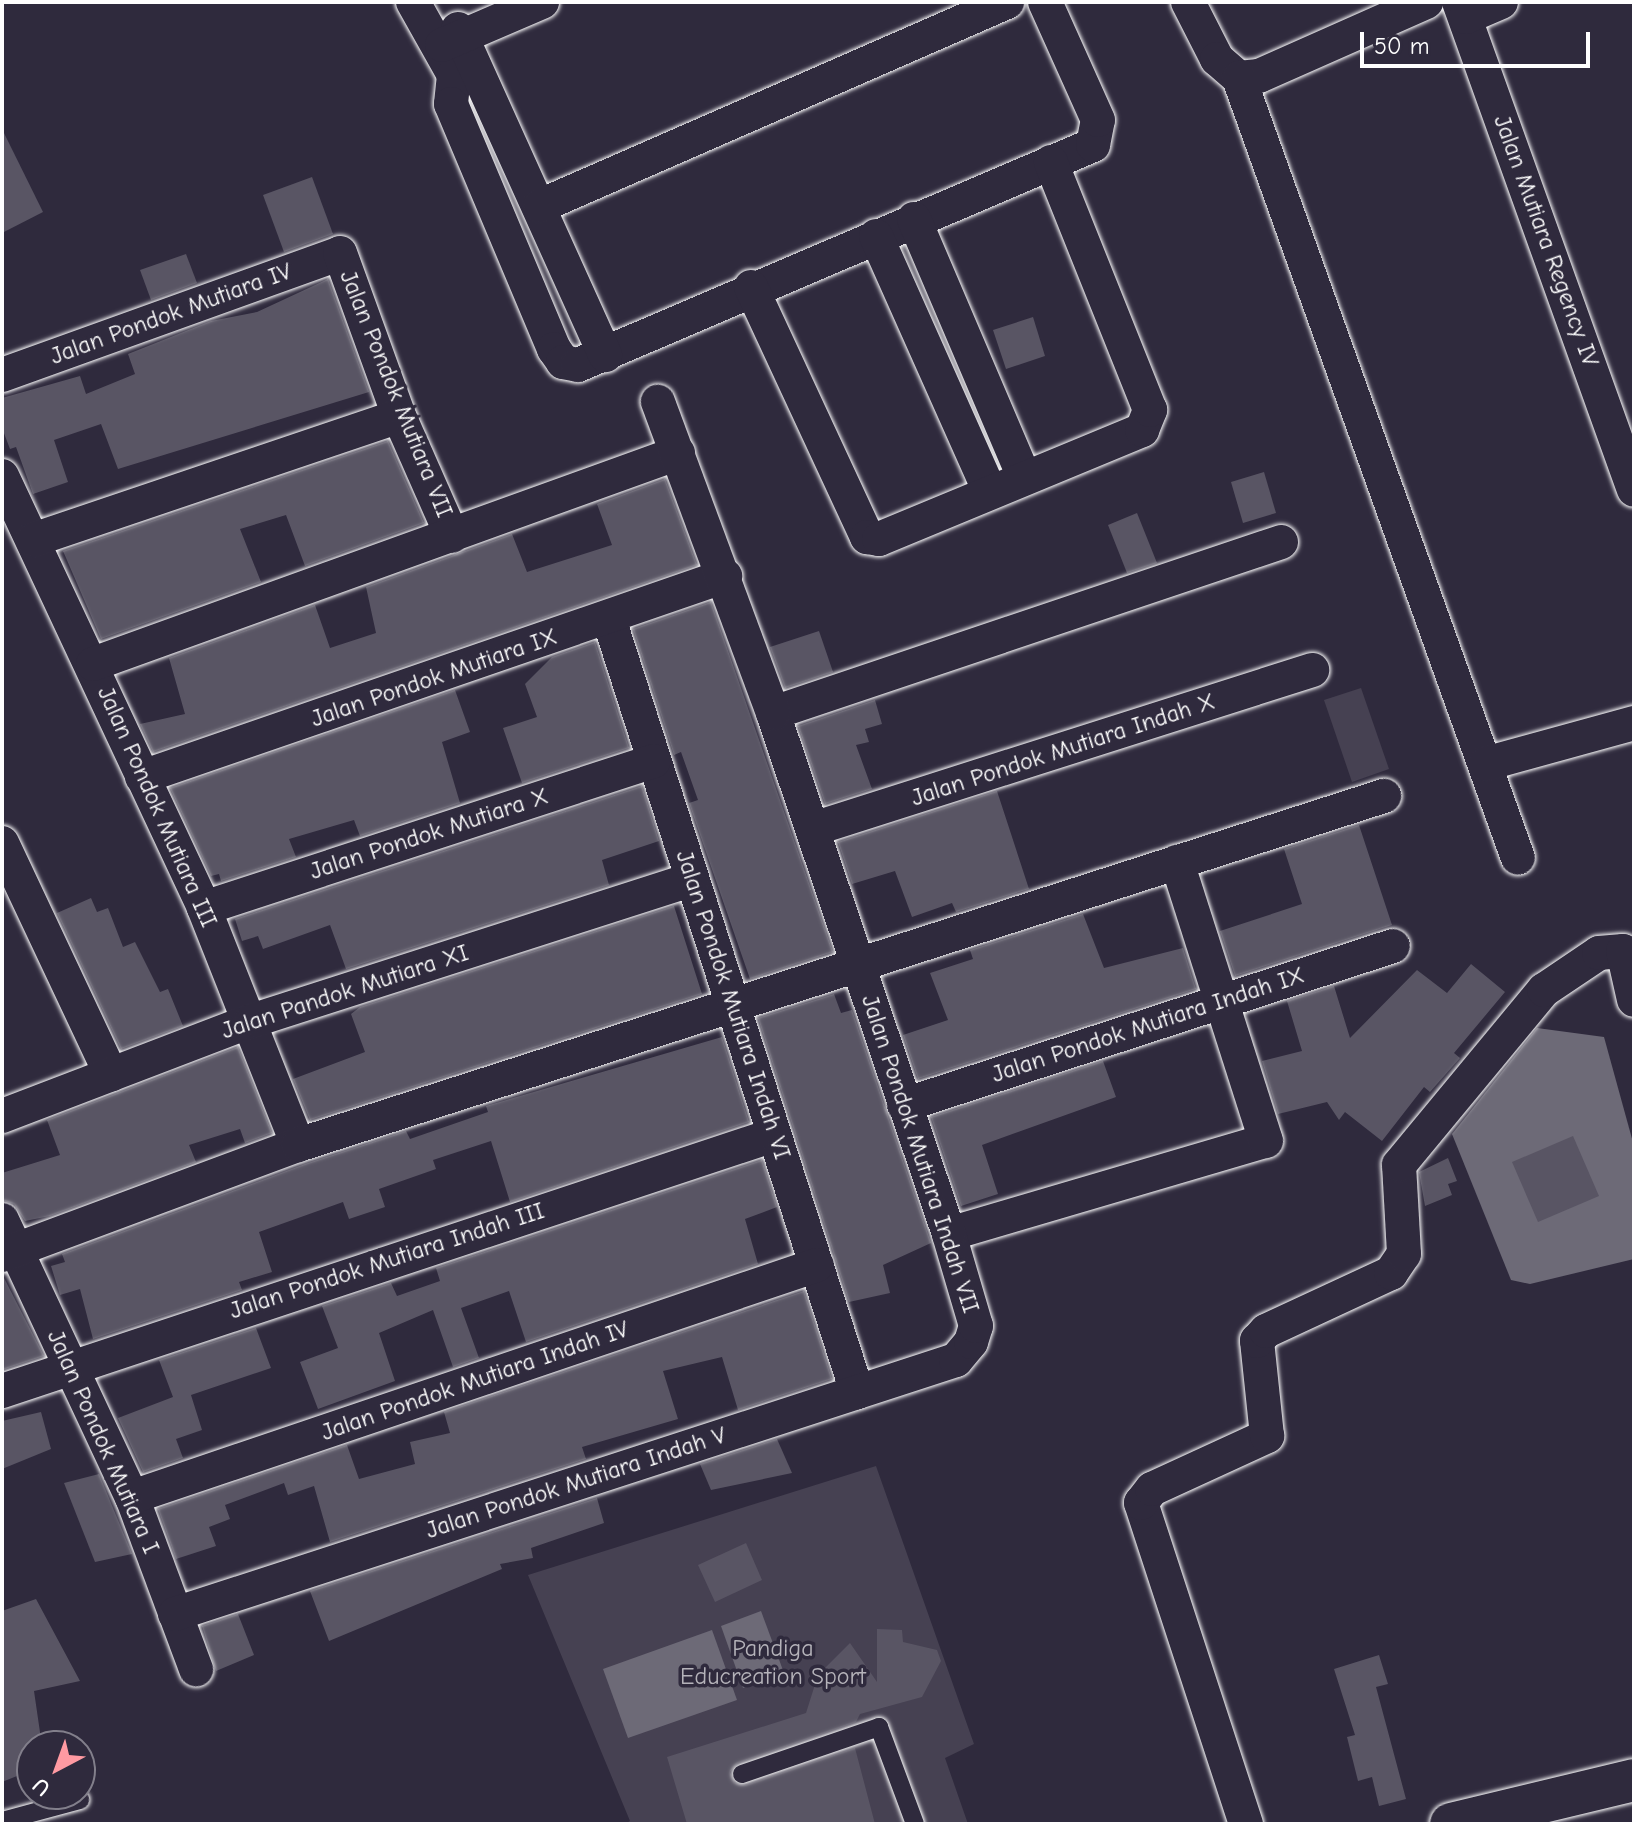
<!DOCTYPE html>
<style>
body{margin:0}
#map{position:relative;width:1636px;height:1826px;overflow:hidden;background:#2f2a3d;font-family:"Comic Neue",sans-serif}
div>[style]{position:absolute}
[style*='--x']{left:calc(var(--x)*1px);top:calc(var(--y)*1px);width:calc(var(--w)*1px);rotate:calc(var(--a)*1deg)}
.green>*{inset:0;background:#464152}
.water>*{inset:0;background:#6d6a77}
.building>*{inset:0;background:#595564}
.roads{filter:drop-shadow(0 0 2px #fff) drop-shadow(0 0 2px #fff)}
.service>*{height:18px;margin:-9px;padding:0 9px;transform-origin:9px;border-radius:9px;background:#2f2a3d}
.minor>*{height:34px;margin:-17px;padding:0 17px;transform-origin:17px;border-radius:17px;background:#2f2a3d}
.tertiary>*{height:42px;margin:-21px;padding:0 21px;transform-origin:21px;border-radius:21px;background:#2f2a3d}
span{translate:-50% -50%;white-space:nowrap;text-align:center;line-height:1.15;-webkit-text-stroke:7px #2f2a3d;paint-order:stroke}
.street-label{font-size:24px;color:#fff}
.park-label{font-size:24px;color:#b5b3ba}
.frame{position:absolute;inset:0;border:4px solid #fff;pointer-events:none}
.north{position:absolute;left:16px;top:1730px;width:80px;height:80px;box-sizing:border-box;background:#2f2a3d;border:2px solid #827f8b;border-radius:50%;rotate:221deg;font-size:22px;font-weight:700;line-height:32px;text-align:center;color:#fff}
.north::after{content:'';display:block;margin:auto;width:28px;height:36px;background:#ff9aa2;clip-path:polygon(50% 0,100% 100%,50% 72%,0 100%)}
.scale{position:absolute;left:1360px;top:32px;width:230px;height:36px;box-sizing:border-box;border:4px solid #fff;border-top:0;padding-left:10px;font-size:24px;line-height:28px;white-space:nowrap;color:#fff;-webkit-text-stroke:6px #2f2a3d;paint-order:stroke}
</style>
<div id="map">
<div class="green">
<i style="clip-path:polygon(1361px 688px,1389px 769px,1352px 782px,1324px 700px)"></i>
<i style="clip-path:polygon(876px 1466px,974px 1744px,945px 1758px,968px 1824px,625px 1824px,630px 1821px,528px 1575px)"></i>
</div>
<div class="water">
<i style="clip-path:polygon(1537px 1028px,1604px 1037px,1634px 1146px,1634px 1259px,1530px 1284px,1511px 1280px,1452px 1134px)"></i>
<i style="clip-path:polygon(761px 1611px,784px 1673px,743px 1688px,721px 1626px)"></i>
<i style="clip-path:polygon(712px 1630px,737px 1700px,628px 1738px,603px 1669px)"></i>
</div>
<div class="building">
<i style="clip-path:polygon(2px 129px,43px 212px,2px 233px)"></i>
<i style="clip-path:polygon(312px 177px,333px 234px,284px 252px,263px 195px)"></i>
<i style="clip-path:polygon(186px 254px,197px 283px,151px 300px,140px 270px)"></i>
<i style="clip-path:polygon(328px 279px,369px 392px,118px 469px,101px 424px,54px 440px,68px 482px,33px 494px,16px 447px,10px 449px,2px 428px,2px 398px,80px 376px,86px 394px,135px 374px,128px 354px,211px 321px,257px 312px)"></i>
<i style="clip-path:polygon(1033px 317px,1045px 356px,1006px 369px,993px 330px)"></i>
<i style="clip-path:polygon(388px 441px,424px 523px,305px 566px,286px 515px,240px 529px,261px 582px,101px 639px,63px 551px)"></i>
<i style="clip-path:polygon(1264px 472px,1276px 513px,1243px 523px,1231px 482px)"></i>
<i style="clip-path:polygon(665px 479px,697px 565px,153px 752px,140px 724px,185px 714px,169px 658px,315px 605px,330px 648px,376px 633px,366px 587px,512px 534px,527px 572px,612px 545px,597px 504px)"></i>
<i style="clip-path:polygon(1137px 513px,1157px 563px,1127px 573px,1108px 525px)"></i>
<i style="clip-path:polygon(711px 602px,833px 952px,750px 979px,689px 803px,698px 800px,681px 752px,674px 755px,633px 629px)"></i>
<i style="clip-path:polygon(819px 631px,833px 672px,785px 688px,770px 647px)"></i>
<i style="clip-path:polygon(595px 642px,629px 748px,522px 783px,503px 728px,537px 717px,525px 684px,552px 657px)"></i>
<i style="clip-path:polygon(455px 690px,470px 732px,442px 742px,460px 803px,360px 836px,354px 820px,289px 839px,296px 857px,221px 881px,219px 874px,211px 876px,170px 788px)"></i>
<i style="clip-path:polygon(875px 700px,882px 724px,865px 729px,869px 742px,856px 745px,872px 789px,825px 804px,798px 726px)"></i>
<i style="clip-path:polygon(642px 786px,659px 841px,602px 860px,609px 885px,346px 969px,330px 925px,263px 949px,258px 936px,242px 941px,235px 919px)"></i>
<i style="clip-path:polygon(997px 791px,1029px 889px,956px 912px,952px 903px,912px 917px,895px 871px,852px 884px,838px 842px)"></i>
<i style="clip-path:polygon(1359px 825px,1392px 925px,1235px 976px,1220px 931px,1302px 904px,1284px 849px)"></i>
<i style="clip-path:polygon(91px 898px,97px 912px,108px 908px,123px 947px,135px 942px,160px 992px,168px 989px,183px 1026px,121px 1049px,57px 913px)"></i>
<i style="clip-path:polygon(674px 906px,702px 994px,310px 1120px,293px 1079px,365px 1052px,351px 1014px,360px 1007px)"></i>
<i style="clip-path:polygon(1083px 914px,1104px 968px,1183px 948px,1196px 989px,918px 1079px,903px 1035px,948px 1020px,930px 973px,973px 959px,970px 950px)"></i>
<i style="clip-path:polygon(1471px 964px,1505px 992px,1454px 1053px,1460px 1058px,1430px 1092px,1424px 1087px,1382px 1141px,1345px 1112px,1339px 1120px,1327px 1102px,1278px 1114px,1262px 1061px,1302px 1051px,1287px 1001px,1334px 986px,1350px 1038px,1417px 970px,1447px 993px)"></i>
<i style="clip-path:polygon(834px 994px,841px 1013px,852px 1010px,931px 1243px,883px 1265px,890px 1293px,849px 1302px,758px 1018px)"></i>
<i style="clip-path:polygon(722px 1037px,749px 1122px,510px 1202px,491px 1141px,433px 1160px,436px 1169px,379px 1189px,385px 1207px,349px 1219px,343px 1202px,259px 1232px,272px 1272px,239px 1282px,242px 1290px,93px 1339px,80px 1289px,60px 1295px,51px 1266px,65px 1262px,62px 1254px,305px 1164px,406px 1131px,410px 1139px,488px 1112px,486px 1106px)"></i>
<i style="clip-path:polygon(238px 1047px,272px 1133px,245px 1143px,240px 1129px,189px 1145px,196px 1162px,50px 1216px,25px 1221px,14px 1204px,2px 1200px,2px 1173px,60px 1155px,47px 1120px)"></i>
<i style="clip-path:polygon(1103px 1061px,1116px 1097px,982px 1145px,998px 1194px,961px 1206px,931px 1117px)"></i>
<i style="clip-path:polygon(1573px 1136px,1599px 1196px,1538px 1222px,1512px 1162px)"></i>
<i style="clip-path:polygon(1448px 1158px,1457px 1181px,1448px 1184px,1452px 1195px,1425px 1206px,1419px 1172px)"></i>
<i style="clip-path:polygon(762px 1160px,777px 1207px,745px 1219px,758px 1264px,526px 1342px,509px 1291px,461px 1308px,479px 1358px,453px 1367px,433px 1310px,379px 1333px,395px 1381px,318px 1409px,300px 1362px,338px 1348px,322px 1306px,391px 1283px,397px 1296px,440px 1281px,436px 1268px)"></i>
<i style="clip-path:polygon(2px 1274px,44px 1356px,2px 1370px)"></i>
<i style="clip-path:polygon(804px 1291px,832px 1379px,738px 1410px,722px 1357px,663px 1371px,678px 1419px,582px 1447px,586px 1459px,330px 1542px,314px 1486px,288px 1495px,284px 1483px,225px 1505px,230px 1519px,209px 1527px,216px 1546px,176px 1559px,158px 1509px,347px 1445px,359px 1479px,415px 1464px,410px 1442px,450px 1433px,444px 1412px)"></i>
<i style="clip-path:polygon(256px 1328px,271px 1368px,191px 1395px,202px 1430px,176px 1439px,183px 1458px,143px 1472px,118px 1418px,173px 1397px,159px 1360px)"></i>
<i style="clip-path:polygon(41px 1412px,51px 1449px,2px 1469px,2px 1421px)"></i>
<i style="clip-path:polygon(777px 1439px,792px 1473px,711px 1490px,700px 1464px)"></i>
<i style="clip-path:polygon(99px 1474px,132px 1554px,95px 1562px,64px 1483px)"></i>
<i style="clip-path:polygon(597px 1498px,604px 1523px,531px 1548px,533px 1558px,500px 1564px,502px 1569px,329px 1641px,310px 1591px)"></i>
<i style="clip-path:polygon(746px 1543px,762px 1580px,715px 1602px,698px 1565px)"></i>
<i style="clip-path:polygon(36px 1599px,80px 1681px,34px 1691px,42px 1746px,32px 1746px,32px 1770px,2px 1782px,2px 1611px)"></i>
<i style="clip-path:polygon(238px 1614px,254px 1655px,216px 1671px,202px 1626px)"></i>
<i style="clip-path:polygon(877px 1629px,902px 1630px,903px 1642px,937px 1650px,941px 1661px,922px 1697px,860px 1714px,856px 1722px,738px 1763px,730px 1772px,735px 1783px,746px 1785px,855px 1748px,875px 1824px,687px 1824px,667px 1757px,806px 1713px,818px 1675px,850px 1643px,877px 1682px)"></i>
<i style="clip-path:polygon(1379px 1655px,1388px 1684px,1376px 1687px,1406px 1799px,1379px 1806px,1372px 1777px,1358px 1781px,1347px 1737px,1355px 1735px,1334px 1669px)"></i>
</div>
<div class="roads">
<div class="service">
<i style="--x:742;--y:1774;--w:145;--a:-18.9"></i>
<i style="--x:879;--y:1727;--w:103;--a:69.6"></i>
<i style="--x:2;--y:1821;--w:81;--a:-15.1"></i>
</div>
<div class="minor">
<i style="--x:413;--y:2;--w:84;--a:60.7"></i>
<i style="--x:454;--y:75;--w:29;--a:96"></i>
<i style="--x:451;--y:104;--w:266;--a:67.2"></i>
<i style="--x:554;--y:349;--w:16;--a:55"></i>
<i style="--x:563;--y:362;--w:15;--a:11"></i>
<i style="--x:578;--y:365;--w:560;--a:-23.13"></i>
<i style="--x:1093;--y:145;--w:25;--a:-79"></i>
<i style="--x:1098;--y:120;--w:129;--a:-114.2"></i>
<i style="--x:1188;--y:2;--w:64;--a:63"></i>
<i style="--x:1217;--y:59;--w:29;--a:41"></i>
<i style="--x:1239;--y:78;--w:20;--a:-6"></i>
<i style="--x:1259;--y:76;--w:183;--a:-23.9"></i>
<i style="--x:1459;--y:2;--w:518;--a:70.27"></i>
<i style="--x:1466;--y:17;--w:38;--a:-23"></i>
<i style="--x:458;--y:29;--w:358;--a:65.7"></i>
<i style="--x:442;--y:45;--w:109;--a:-23.3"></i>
<i style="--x:1239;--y:78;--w:828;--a:70.32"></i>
<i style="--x:540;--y:206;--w:510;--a:-23.6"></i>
<i style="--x:914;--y:219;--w:278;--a:66.9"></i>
<i style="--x:876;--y:236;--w:278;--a:66"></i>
<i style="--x:751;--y:287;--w:276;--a:65.1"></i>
<i style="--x:867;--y:537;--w:12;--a:9"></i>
<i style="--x:879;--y:539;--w:285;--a:-22.5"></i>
<i style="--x:1142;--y:430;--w:22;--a:-68"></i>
<i style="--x:1150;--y:410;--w:267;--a:-111.8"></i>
<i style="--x:2;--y:375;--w:359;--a:-19.8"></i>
<i style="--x:340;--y:253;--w:173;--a:70.1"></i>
<i style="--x:399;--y:416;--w:131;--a:66.2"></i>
<i style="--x:2;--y:476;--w:477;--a:64.9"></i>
<i style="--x:204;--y:908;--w:255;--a:68.4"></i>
<i style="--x:33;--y:540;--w:386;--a:-18.7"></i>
<i style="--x:609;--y:619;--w:812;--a:72.21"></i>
<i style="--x:93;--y:664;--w:622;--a:-19.83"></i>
<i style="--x:773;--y:713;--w:536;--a:-18.6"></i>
<i style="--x:1485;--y:764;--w:155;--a:-15.4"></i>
<i style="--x:142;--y:777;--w:617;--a:-19.02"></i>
<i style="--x:813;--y:829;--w:524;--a:-17.67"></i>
<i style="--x:2;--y:843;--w:256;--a:64.8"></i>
<i style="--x:204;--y:908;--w:473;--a:-18.1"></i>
<i style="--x:904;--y:1105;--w:514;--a:-18.01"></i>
<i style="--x:2;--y:1116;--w:267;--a:-20.9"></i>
<i style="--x:251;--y:1021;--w:463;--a:-17.8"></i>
<i style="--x:2;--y:1220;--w:306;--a:64.9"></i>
<i style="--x:132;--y:1497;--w:184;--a:69.6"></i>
<i style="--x:949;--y:1234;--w:330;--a:-16.4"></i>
<i style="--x:1266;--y:1141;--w:293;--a:-107.7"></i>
<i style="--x:2;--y:1255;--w:316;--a:-20.4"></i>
<i style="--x:298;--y:1145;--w:1141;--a:-17.82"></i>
<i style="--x:2;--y:1391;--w:813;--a:-18.35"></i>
<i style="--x:132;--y:1497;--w:723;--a:-18.71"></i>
<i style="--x:175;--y:1614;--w:821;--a:-18.02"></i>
<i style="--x:956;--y:1360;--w:23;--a:-50"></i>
<i style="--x:971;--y:1342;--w:17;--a:-73"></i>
<i style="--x:976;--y:1326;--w:96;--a:-106.4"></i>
<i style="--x:949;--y:1234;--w:550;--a:-108.67"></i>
<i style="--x:773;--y:713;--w:332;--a:-110.3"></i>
<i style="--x:1246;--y:1824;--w:338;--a:-108.1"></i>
<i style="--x:1141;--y:1503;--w:18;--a:-52"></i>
<i style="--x:1152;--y:1489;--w:127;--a:-24.7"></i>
<i style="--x:1267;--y:1436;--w:96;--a:-96"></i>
<i style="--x:1257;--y:1341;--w:13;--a:-48"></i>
<i style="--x:1266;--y:1331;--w:138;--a:-24.9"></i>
<i style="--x:1391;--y:1273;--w:23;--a:-56"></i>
<i style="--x:1404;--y:1254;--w:89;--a:-93.2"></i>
<i style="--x:1399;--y:1165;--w:227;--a:-50.4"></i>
<i style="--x:1544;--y:990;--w:66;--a:-33.9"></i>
<i style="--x:1599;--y:953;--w:24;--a:-5"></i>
<i style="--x:1623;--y:951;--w:50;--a:77.3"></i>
</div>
<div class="tertiary">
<i style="--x:1451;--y:1824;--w:188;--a:-13.5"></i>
</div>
</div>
<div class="street-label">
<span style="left:1546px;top:241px;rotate:70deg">Jalan Mutiara Regency IV</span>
<span style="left:171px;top:314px;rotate:-20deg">Jalan Pondok Mutiara IV</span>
<span style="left:396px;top:394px;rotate:68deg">Jalan Pondok Mutiara VII</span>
<span style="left:434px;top:678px;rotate:-19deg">Jalan Pondok Mutiara IX</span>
<span style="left:1063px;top:750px;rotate:-18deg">Jalan Pondok Mutiara Indah X</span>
<span style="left:157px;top:807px;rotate:66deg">Jalan Pondok Mutiara III</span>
<span style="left:429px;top:834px;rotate:-18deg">Jalan Pondok Mutiara X</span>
<span style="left:345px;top:992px;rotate:-18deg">Jalan Pandok Mutiara XI</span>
<span style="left:733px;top:1005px;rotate:72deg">Jalan Pondok Mutiara Indah VI</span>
<span style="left:1148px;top:1025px;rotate:-18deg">Jalan Pondok Mutiara Indah IX</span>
<span style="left:920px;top:1154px;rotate:72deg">Jalan Pondok Mutiara Indah VII</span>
<span style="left:387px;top:1261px;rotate:-18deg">Jalan Pondok Mutiara Indah III</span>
<span style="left:475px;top:1381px;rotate:-19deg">Jalan Pondok Mutiara Indah IV</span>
<span style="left:103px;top:1442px;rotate:66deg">Jalan Pondok Mutiara I</span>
<span style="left:576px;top:1483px;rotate:-18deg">Jalan Pondok Mutiara Indah V</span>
</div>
<div class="park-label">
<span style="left:773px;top:1663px">Pandiga<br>Educreation Sport</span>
</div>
<div class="frame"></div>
<div class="north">U</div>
<div class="scale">50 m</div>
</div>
